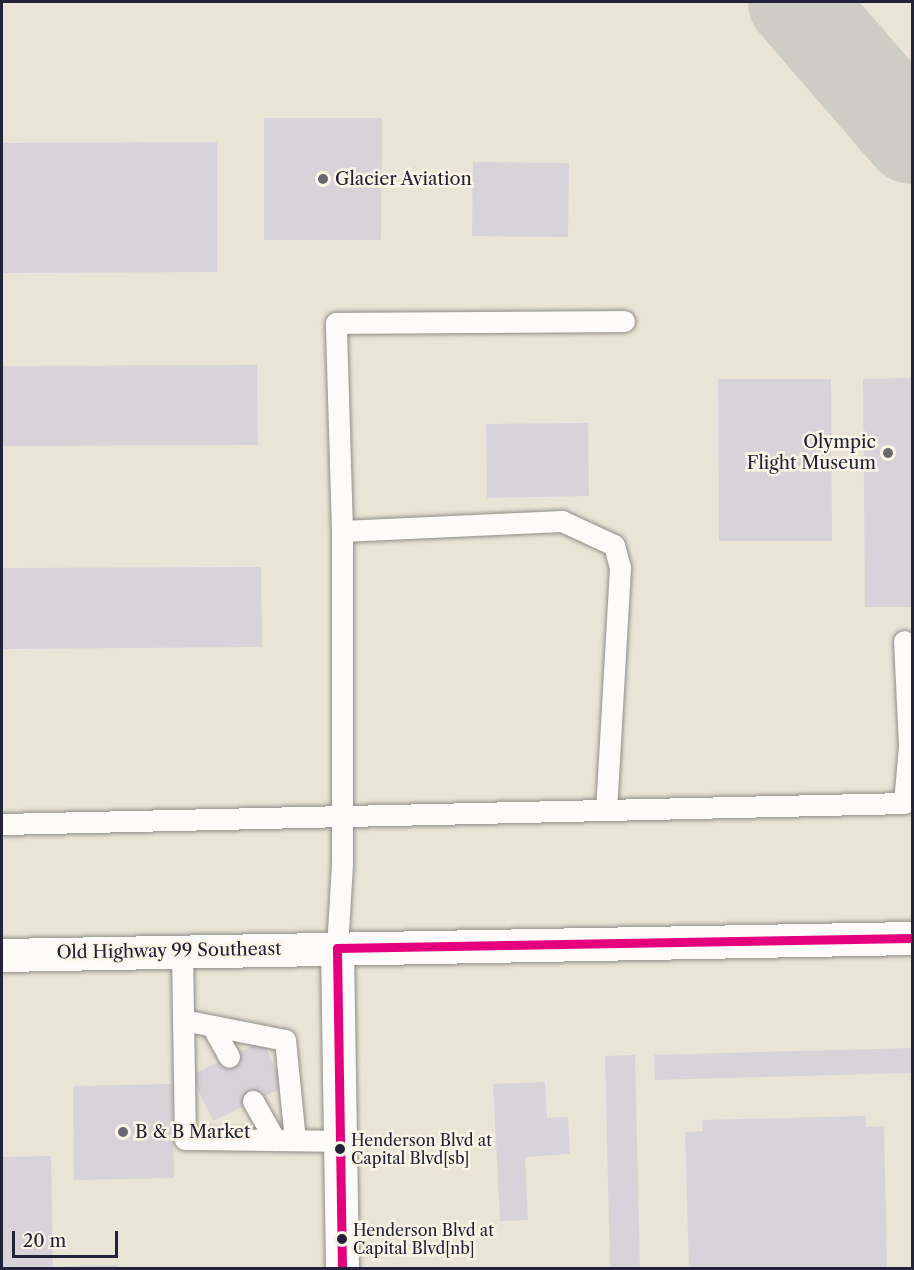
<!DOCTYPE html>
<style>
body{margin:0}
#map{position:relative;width:914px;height:1270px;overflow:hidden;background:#e9e4d5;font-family:"Libre Caslon Text",serif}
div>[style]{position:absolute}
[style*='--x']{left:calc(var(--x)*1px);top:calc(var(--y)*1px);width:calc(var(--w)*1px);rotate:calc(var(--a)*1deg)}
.taxiway>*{height:96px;margin:-48px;padding:0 48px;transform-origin:48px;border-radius:48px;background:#ceccc4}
.building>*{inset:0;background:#d8d3d9}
.roads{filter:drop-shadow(0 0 2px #8f8d89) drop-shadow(0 0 2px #8f8d89)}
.service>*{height:21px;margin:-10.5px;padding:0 10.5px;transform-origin:10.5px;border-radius:10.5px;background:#fcfbf9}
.tertiary>*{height:33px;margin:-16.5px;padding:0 16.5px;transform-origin:16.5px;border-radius:16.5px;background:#fcfbf9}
.secondary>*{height:33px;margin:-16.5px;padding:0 16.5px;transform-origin:16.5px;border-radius:16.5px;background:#fcfbf9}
.bus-1>*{height:9px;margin:-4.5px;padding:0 4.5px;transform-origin:4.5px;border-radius:4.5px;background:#e5007d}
.dots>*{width:16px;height:16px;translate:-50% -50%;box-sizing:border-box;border:3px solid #fcf5e5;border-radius:50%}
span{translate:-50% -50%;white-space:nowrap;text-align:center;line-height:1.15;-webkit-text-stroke:5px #fcf5e5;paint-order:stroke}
.bus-label{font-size:16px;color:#22223b}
.left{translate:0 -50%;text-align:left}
.poi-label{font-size:18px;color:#22223b}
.right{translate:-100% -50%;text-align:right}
.street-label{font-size:18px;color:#22223b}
.frame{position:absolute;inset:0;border:3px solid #22223b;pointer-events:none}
.scale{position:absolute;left:12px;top:1231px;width:106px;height:27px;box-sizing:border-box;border:3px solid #22223b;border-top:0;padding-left:8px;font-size:18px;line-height:21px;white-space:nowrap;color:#22223b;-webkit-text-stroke:4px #fcf5e5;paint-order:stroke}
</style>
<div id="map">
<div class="taxiway">
<i style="--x:796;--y:2;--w:177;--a:49.1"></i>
</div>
<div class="building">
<i style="clip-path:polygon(264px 118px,382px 118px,381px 240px,264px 240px)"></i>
<i style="clip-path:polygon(217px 142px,217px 272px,2px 273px,2px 143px)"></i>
<i style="clip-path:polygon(473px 162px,569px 163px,568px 237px,472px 236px)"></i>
<i style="clip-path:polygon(257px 365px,258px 445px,2px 446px,2px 366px)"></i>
<i style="clip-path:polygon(912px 378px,912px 607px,865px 607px,863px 379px)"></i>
<i style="clip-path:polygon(718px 379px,831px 379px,832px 541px,719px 541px)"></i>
<i style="clip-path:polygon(588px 423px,589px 496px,487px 498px,486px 424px)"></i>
<i style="clip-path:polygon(261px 567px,262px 647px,2px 649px,2px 568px)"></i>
<i style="clip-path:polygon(263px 1041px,284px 1087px,213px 1121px,191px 1075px)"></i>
<i style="clip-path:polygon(912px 1048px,912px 1073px,655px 1080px,654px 1055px)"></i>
<i style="clip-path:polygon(635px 1055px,640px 1268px,610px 1268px,605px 1056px)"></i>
<i style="clip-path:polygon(545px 1082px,547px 1118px,568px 1117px,570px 1154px,525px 1157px,528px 1220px,500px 1221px,493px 1084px)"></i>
<i style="clip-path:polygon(172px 1084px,174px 1178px,74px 1180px,73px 1086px)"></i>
<i style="clip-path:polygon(866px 1116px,866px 1127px,884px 1126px,887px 1268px,689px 1268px,685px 1132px,703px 1131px,702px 1120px)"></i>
<i style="clip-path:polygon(51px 1156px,53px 1268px,2px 1268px,2px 1157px)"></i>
<i style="clip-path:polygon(118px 1265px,118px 1268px,65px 1268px,65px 1266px)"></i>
</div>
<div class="roads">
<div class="service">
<i style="--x:342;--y:531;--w:208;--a:-91.7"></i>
<i style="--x:336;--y:323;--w:288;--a:-0.4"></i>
<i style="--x:2;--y:824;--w:902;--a:-1.33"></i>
<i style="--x:904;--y:803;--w:57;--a:-85"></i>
<i style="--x:909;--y:746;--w:105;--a:-92.7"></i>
<i style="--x:337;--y:948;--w:84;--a:-86.6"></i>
<i style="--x:342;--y:864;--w:333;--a:-90"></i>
<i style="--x:342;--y:531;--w:220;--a:-2.6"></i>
<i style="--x:562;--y:521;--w:57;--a:24.8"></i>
<i style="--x:614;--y:545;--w:24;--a:75"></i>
<i style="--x:620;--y:568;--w:241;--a:93.3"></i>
<i style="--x:182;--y:951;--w:188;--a:89.1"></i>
<i style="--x:185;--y:1139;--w:154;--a:0.7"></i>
<i style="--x:183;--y:1020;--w:104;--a:11.1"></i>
<i style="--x:285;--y:1040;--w:100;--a:84.3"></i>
<i style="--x:212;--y:1026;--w:35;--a:61"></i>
<i style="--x:253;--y:1101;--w:45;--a:60.6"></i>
</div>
<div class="tertiary">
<i style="--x:337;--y:948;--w:320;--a:89.1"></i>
</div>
<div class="secondary">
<i style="--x:2;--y:955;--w:910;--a:-1.07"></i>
</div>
</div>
<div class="bus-1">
<i style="--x:342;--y:1268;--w:320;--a:-90.9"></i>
<i style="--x:337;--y:948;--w:575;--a:-1"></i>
</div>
<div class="dots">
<i style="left:323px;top:179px;background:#686671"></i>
<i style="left:888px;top:453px;background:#686671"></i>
<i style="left:123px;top:1132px;background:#686671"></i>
<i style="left:340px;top:1149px;background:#22223b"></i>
<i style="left:342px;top:1239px;background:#22223b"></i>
</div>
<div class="bus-label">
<span class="left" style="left:351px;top:1149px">Henderson Blvd at<br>Capital Blvd[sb]</span>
<span class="left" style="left:353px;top:1239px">Henderson Blvd at<br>Capital Blvd[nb]</span>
</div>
<div class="poi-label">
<span class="left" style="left:335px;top:179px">Glacier Aviation</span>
<span class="right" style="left:876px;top:453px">Olympic<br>Flight Museum</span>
<span class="left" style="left:135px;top:1132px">B &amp; B Market</span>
</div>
<div class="street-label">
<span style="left:169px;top:951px;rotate:-1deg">Old Highway 99 Southeast</span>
</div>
<div class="frame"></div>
<div class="scale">20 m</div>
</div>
